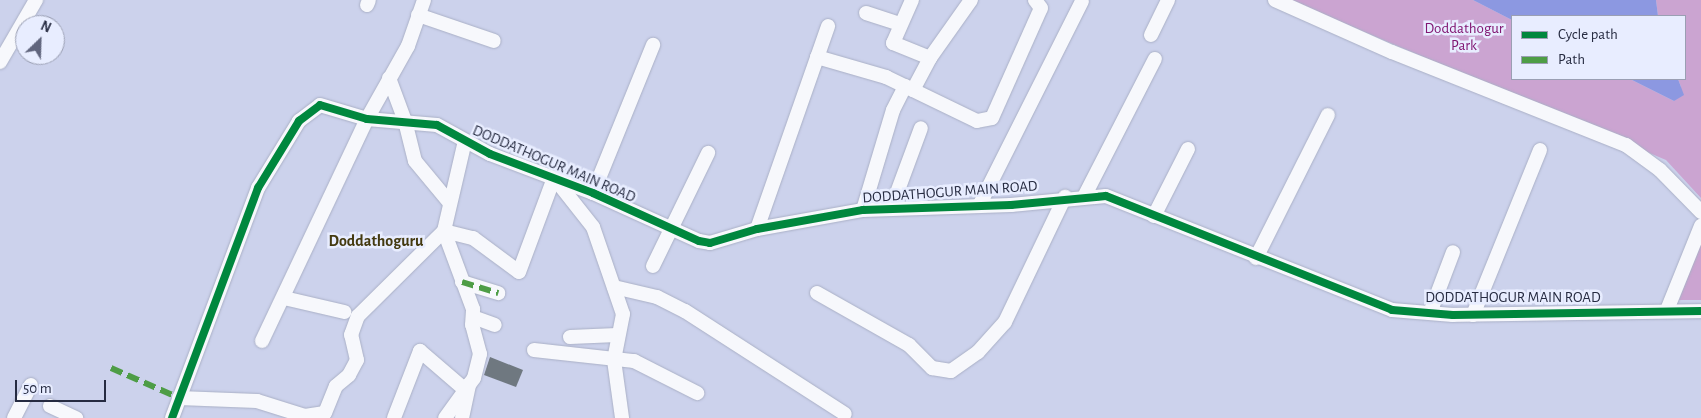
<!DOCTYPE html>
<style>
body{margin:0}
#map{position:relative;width:1701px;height:418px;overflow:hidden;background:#ccd2ec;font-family:"Alegreya Sans",sans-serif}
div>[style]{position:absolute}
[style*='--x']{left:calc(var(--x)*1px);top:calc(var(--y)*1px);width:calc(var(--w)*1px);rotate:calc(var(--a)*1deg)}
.green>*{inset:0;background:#cba4d1}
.water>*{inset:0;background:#8c98e1}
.building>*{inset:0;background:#6f7880}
.roads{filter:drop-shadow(0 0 1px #aab0c6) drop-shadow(0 0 1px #aab0c6)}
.minor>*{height:14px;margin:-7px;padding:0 7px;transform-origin:7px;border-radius:7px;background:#f7f8fc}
.quiet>*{height:6px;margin-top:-3px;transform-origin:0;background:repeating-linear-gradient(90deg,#4e9d46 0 12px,transparent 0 18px)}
.cycleway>*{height:8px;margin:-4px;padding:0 4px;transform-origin:4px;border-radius:4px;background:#00873e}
span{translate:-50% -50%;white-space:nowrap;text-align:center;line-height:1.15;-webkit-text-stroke:5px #e8edff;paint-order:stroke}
.park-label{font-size:15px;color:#811672}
.street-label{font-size:15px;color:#262b41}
.neighbourhood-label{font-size:16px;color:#443a10;font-weight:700}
.legend{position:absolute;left:1511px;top:15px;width:175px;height:65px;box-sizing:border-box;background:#e8edff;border:1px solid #9a9fb3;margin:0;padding:6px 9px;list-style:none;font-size:15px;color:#262b41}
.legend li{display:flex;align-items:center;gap:10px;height:25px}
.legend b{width:25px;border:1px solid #9a9fb3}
.north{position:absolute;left:15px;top:15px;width:50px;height:50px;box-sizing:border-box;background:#e8edff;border:1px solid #9a9fb3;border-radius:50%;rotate:24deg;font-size:14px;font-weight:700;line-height:20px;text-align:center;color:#262b41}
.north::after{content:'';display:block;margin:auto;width:18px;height:22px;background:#60657d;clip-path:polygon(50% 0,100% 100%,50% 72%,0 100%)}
.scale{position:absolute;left:15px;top:380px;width:91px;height:22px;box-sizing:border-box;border:2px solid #262b41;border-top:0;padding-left:6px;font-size:15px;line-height:18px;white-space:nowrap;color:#262b41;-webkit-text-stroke:4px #e8edff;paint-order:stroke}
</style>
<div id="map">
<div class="green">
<i style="clip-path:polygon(1289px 0,1473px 0,1512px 20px,1512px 79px,1630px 79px,1674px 101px,1681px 87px,1678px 79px,1685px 79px,1685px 16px,1658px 16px,1656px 0,1701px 0,1701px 198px,1666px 160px)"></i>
<i style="clip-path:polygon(1701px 239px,1701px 300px,1679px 300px)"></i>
</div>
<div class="water">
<i style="clip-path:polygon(1473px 0,1656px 0,1658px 16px,1512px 16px,1512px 20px)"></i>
<i style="clip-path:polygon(1630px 79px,1678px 79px,1684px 95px,1674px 101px)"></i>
</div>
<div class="building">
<i style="clip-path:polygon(490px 357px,523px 370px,516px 387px,484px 375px)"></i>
</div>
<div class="roads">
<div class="minor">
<i style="--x:912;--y:0;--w:47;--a:113.8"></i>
<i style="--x:893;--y:43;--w:40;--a:22"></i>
<i style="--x:1275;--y:0;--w:128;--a:24"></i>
<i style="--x:1392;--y:52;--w:252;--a:21.7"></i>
<i style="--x:1626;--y:145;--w:42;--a:36.3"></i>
<i style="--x:1660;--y:170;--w:59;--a:45.7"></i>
<i style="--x:367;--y:5;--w:5;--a:-68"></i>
<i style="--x:866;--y:13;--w:36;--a:18"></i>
<i style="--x:418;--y:15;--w:80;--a:18.9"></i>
<i style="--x:1151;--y:35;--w:39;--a:-64"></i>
<i style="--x:817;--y:57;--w:72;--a:16.2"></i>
<i style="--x:886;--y:77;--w:101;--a:25.8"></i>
<i style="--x:977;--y:121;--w:15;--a:-11"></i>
<i style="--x:992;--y:118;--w:120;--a:-66"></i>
<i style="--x:1041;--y:8;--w:10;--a:-127"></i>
<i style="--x:0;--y:62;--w:72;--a:-59.9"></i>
<i style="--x:389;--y:78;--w:46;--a:69.6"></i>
<i style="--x:405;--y:121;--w:41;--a:76"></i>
<i style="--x:415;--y:161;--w:53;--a:50.3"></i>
<i style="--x:913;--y:90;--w:36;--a:-62"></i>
<i style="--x:930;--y:58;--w:71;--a:-54.7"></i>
<i style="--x:555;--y:179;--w:61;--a:51.6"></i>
<i style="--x:593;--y:227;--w:92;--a:71"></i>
<i style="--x:623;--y:314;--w:47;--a:101.1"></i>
<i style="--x:614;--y:360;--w:59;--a:82.1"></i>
<i style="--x:593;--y:193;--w:160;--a:-67.9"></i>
<i style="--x:1085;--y:195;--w:153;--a:-62.8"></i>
<i style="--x:979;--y:206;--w:229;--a:-63.3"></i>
<i style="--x:891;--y:209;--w:86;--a:-69.7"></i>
<i style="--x:863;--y:210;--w:104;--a:-73.3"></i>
<i style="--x:893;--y:110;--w:27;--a:-63"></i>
<i style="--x:1154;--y:216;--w:75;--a:-63.1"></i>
<i style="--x:757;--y:229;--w:215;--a:-70.7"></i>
<i style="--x:1256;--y:258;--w:160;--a:-63.3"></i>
<i style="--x:653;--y:266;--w:126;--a:-64"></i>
<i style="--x:462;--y:282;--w:38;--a:17"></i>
<i style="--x:614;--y:287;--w:44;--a:13.1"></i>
<i style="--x:657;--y:297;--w:31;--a:27"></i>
<i style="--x:685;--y:311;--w:190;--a:32.8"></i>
<i style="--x:817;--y:293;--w:106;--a:29.5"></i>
<i style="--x:909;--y:345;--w:33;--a:45"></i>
<i style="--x:932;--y:368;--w:19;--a:9"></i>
<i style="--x:951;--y:371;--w:33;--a:-35"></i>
<i style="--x:978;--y:352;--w:40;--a:-48"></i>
<i style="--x:1005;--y:322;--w:139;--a:-64.4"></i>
<i style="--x:284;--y:298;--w:62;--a:13.1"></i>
<i style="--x:1667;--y:310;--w:91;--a:-68"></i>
<i style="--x:1430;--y:313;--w:65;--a:-69.3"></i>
<i style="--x:1473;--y:315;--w:178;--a:-67.9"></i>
<i style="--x:473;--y:317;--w:23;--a:20"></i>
<i style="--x:570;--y:337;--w:47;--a:-2.4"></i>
<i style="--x:262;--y:341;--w:246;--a:-64.7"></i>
<i style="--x:367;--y:119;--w:84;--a:-60.7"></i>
<i style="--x:408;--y:46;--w:49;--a:-70.8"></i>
<i style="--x:534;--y:350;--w:101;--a:6.3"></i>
<i style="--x:634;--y:361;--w:71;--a:26.9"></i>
<i style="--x:179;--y:398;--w:78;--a:2.2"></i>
<i style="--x:257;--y:401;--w:50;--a:17.4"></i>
<i style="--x:305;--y:416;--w:20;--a:-9"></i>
<i style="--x:325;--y:413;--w:29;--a:-68"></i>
<i style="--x:336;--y:386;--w:17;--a:-40"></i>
<i style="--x:349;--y:375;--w:17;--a:-62"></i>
<i style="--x:357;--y:360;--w:26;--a:-103"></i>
<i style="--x:351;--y:335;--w:20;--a:-70"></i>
<i style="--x:358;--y:316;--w:121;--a:-44.7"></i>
<i style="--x:444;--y:231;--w:30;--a:14"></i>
<i style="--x:473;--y:238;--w:57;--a:36.5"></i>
<i style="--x:519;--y:272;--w:100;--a:-69.6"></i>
<i style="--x:50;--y:406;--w:29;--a:25"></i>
<i style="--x:14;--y:418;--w:37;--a:-63"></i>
<i style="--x:172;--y:418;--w:246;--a:-69.5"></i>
<i style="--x:258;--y:188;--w:79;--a:-58.5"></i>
<i style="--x:299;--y:121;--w:26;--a:-37"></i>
<i style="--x:320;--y:105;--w:49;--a:16.6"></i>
<i style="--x:367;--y:119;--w:70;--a:4.9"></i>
<i style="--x:437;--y:125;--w:60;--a:28.7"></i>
<i style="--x:490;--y:154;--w:110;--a:20.7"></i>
<i style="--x:593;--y:193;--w:116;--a:24.4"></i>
<i style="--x:699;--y:241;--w:11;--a:10"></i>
<i style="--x:710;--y:243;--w:49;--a:-16.6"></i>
<i style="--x:757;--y:229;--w:108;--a:-10.2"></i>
<i style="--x:863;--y:210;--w:148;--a:-1.9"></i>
<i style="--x:1011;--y:205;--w:95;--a:-5.4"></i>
<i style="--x:1106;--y:196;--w:308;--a:21.7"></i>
<i style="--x:1392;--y:310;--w:61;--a:4.7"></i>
<i style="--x:1453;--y:315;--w:248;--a:-0.9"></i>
<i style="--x:394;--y:418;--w:72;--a:-68.8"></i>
<i style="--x:420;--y:351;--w:57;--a:40.7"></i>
<i style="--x:445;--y:418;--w:49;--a:-54.1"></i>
<i style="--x:474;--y:378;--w:25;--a:-76"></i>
<i style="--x:480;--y:354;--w:30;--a:-105"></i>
<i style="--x:472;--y:325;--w:16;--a:-86"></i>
<i style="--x:473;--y:309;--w:83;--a:-110.4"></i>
<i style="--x:444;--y:231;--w:92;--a:-76.9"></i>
<i style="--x:462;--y:418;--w:35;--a:-78"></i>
</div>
</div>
<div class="quiet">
<i style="--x:462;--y:282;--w:38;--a:17"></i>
<i style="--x:111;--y:368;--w:74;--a:23.8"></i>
</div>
<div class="cycleway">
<i style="--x:172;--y:418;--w:246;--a:-69.5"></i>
<i style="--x:258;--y:188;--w:79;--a:-58.5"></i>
<i style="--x:299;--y:121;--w:26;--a:-37"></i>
<i style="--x:320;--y:105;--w:49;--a:16.6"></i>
<i style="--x:367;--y:119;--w:70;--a:4.9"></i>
<i style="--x:437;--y:125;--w:60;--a:28.7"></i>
<i style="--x:490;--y:154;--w:110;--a:20.7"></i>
<i style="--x:593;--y:193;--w:116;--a:24.4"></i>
<i style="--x:699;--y:241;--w:11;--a:10"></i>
<i style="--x:710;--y:243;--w:49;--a:-16.6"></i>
<i style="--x:757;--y:229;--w:108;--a:-10.2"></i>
<i style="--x:863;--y:210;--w:148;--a:-1.9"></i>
<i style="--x:1011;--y:205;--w:95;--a:-5.4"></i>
<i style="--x:1106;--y:196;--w:308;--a:21.7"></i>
<i style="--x:1392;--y:310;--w:61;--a:4.7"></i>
<i style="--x:1453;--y:315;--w:248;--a:-0.9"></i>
</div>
<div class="park-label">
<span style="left:1464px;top:37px">Doddathogur<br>Park</span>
</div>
<div class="street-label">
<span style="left:554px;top:164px;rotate:23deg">DODDATHOGUR MAIN ROAD</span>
<span style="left:950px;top:192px;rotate:-4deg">DODDATHOGUR MAIN ROAD</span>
<span style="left:1513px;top:298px">DODDATHOGUR MAIN ROAD</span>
</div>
<div class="neighbourhood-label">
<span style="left:376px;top:241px">Doddathoguru</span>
</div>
<ul class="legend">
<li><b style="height:6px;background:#00873e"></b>Cycle path</li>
<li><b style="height:6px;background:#4e9d46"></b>Path</li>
</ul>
<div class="north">N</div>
<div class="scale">50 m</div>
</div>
